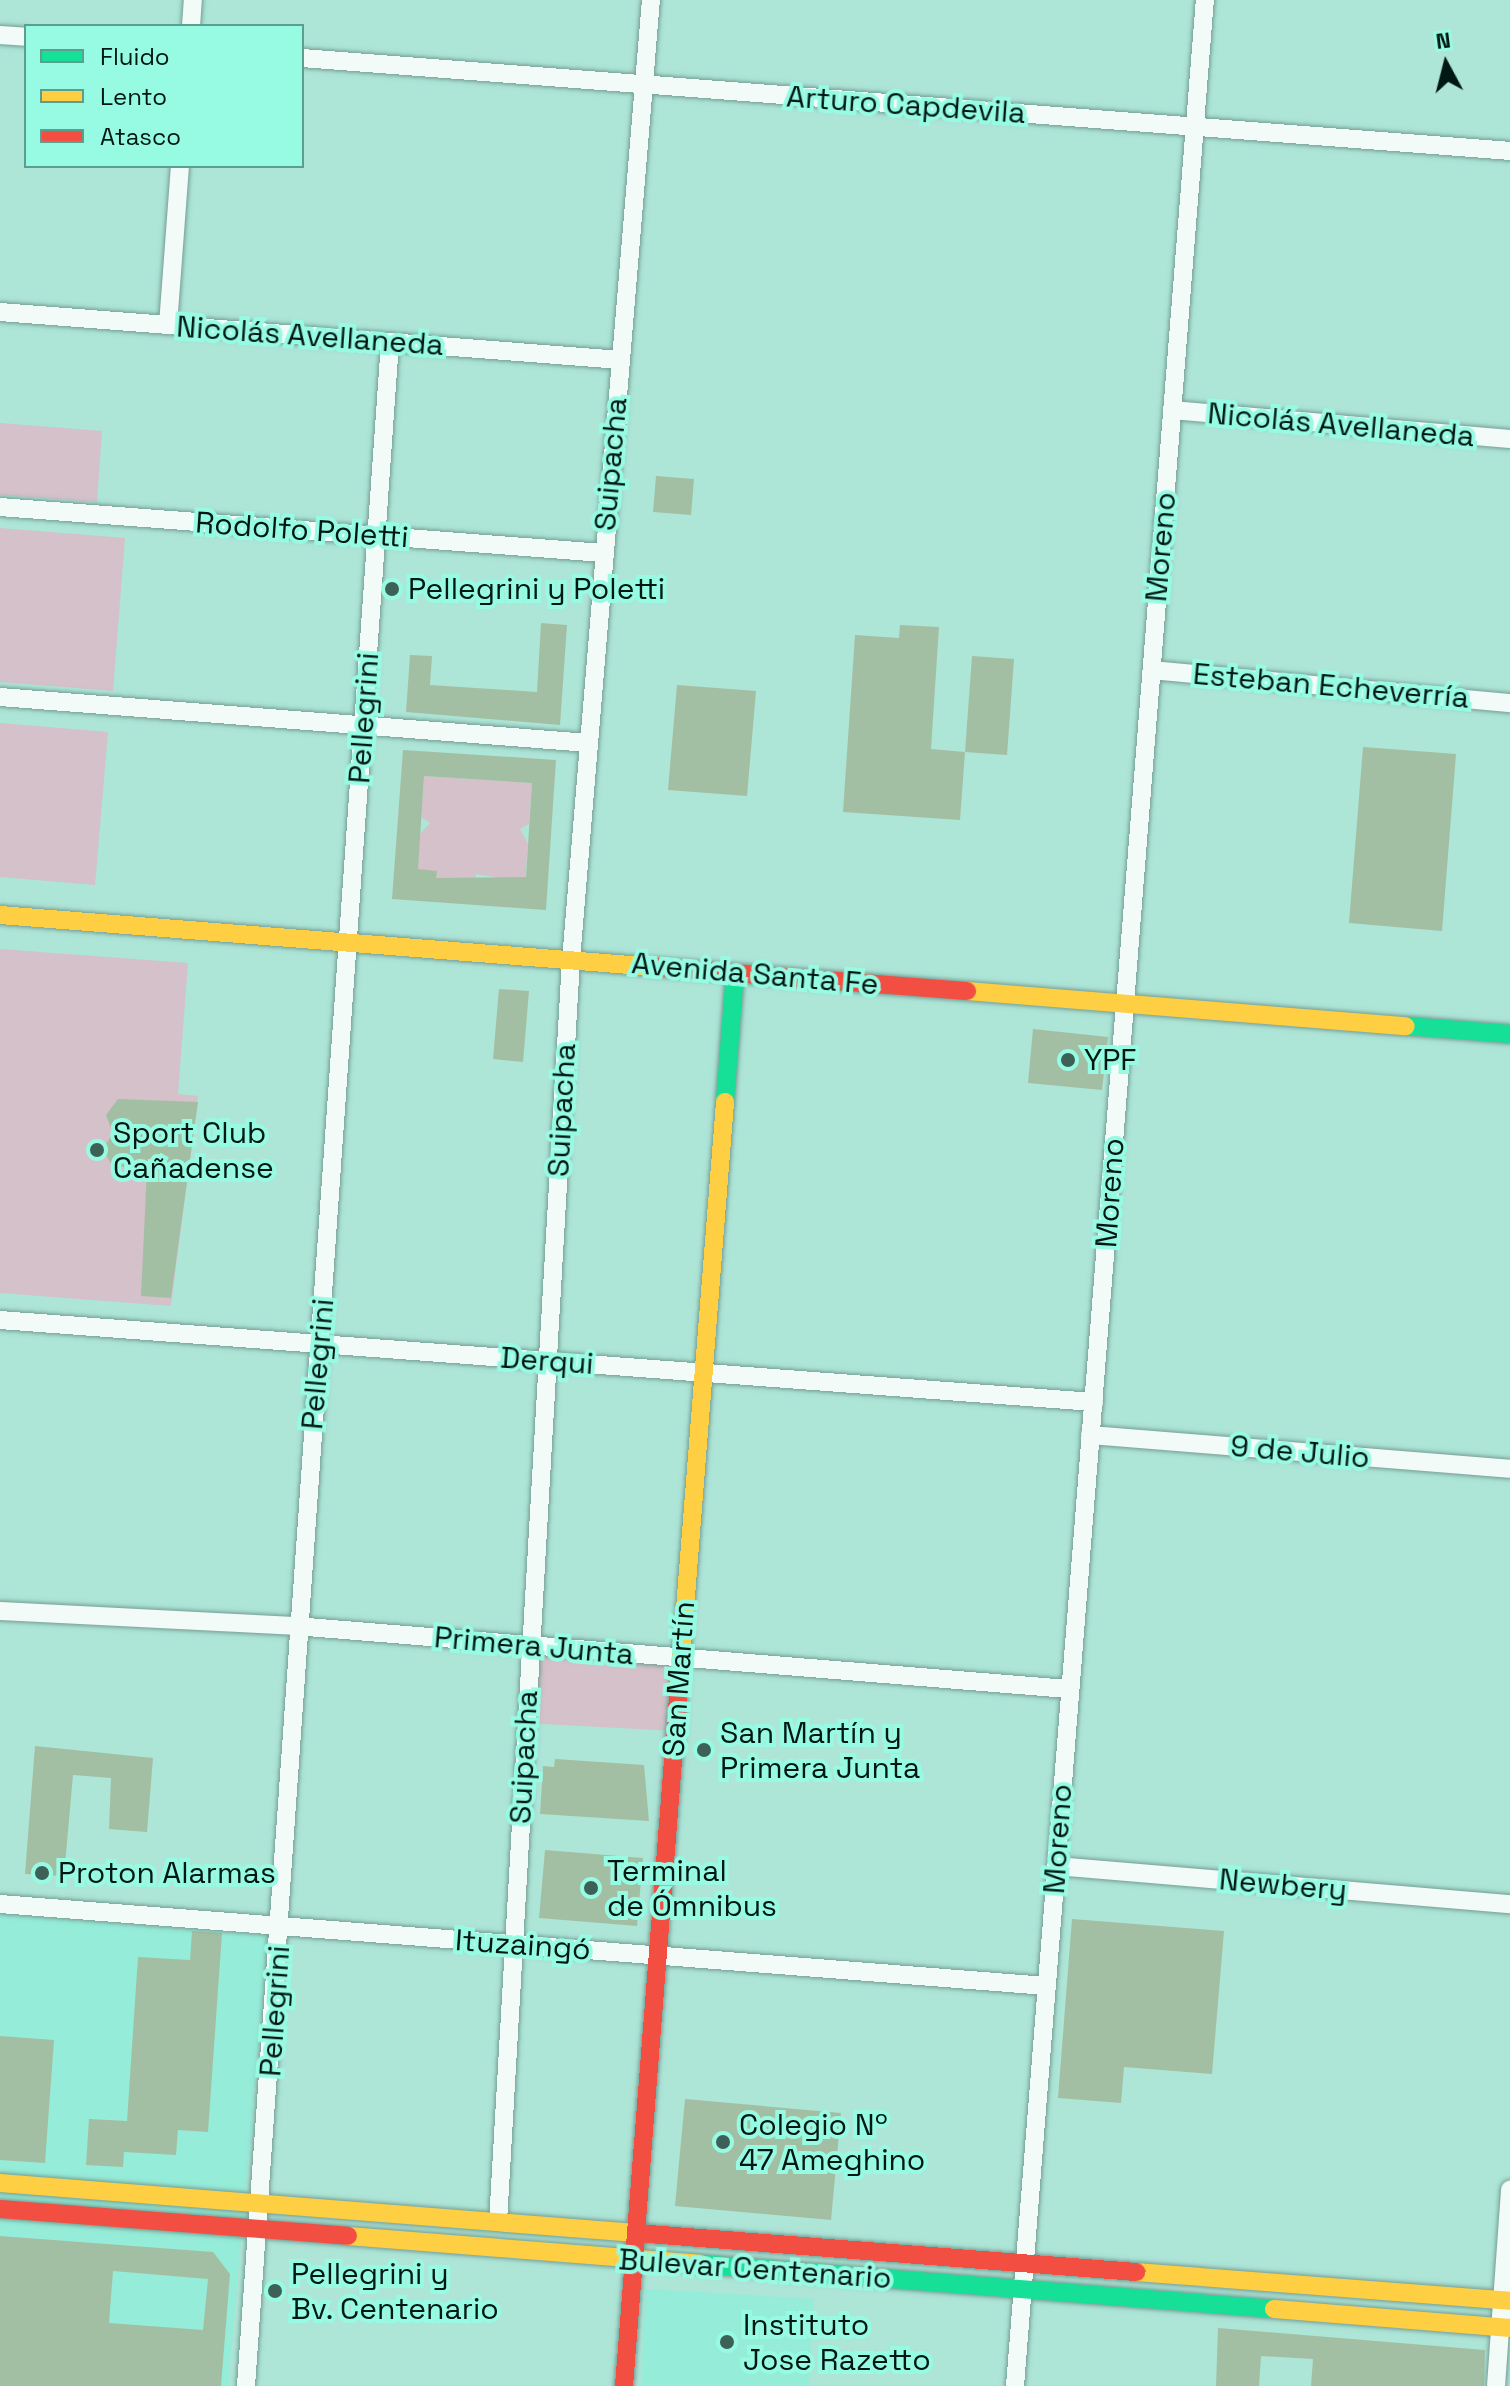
<!DOCTYPE html>
<meta charset="utf-8">
<style>
body{margin:0}
#map{position:relative;width:1510px;height:2386px;overflow:hidden;background:#ade5d7;font-family:"Space Grotesk",sans-serif}
div>[style]{position:absolute}
[style*='--x']{left:calc(var(--x)*1px);top:calc(var(--y)*1px);width:calc(var(--w)*1px);rotate:calc(var(--a)*1deg)}
.built>*{inset:0;background:#95ecd8}
.green>*{inset:0;background:#d4c1ca}
.building>*{inset:0;background:#a3bfa3}
.roads{filter:drop-shadow(0 0 2px #759e94) drop-shadow(0 0 2px #759e94)}
.street>*{height:18px;margin:-9px;padding:0 9px;transform-origin:9px;border-radius:9px;background:#f3fbf9}
.fast>*{height:18px;margin:-9px;padding:0 9px;transform-origin:9px;border-radius:9px;background:#16e098}
.slow>*{height:18px;margin:-9px;padding:0 9px;transform-origin:9px;border-radius:9px;background:#ffcf43}
.jam>*{height:18px;margin:-9px;padding:0 9px;transform-origin:9px;border-radius:9px;background:#f24e42}
.dots>*{width:22px;height:22px;translate:-50% -50%;box-sizing:border-box;border:4px solid #97fbe3;border-radius:50%}
span{translate:-50% -50%;white-space:nowrap;text-align:center;line-height:1.15;-webkit-text-stroke:8px #97fbe3;paint-order:stroke}
.street-label{font-size:30px;color:#001812}
.poi-label{font-size:30px;color:#001812}
.left{translate:0 -50%;text-align:left}
.legend{position:absolute;left:24px;top:24px;width:280px;height:144px;box-sizing:border-box;background:#97fbe3;border:2px solid #5ba08f;margin:0;padding:10px 14px;list-style:none;font-size:24px;color:#001812}
.legend li{display:flex;align-items:center;gap:16px;height:40px}
.legend b{width:40px;border:2px solid #5ba08f}
.north{position:absolute;left:1406px;top:24px;width:80px;height:80px;-webkit-text-stroke:6px #97fbe3;paint-order:stroke;rotate:353deg;font-size:22px;font-weight:700;line-height:32px;text-align:center;color:#001812}
.north::after{content:'';display:block;margin:auto;width:28px;height:36px;background:#001812;clip-path:polygon(50% 0,100% 100%,50% 72%,0 100%)}
</style>
<div id="map">
<div class="built">
<i style="clip-path:polygon(0 1914px,268px 1936px,228px 2386px,0 2386px)"></i>
<i style="clip-path:polygon(646px 2289px,814px 2299px,809px 2386px,641px 2386px)"></i>
</div>
<div class="green">
<i style="clip-path:polygon(0 423px,102px 431px,97px 502px,0 495px)"></i>
<i style="clip-path:polygon(0 528px,125px 538px,113px 691px,0 682px)"></i>
<i style="clip-path:polygon(0 723px,108px 732px,95px 885px,0 877px)"></i>
<i style="clip-path:polygon(424px 776px,532px 783px,529px 824px,520px 829px,528px 844px,525px 882px,476px 874px,475px 880px,437px 878px,429px 870px,417px 876px,420px 834px,430px 823px,421px 817px)"></i>
<i style="clip-path:polygon(0 949px,188px 963px,178px 1094px,198px 1096px,171px 1306px,0 1293px)"></i>
<i style="clip-path:polygon(530px 1646px,681px 1658px,675px 1731px,525px 1723px)"></i>
</div>
<div class="building">
<i style="clip-path:polygon(656px 476px,694px 479px,691px 515px,653px 512px)"></i>
<i style="clip-path:polygon(541px 623px,567px 625px,560px 725px,406px 712px,410px 655px,432px 656px,430px 685px,537px 692px)"></i>
<i style="clip-path:polygon(900px 625px,939px 627px,931px 749px,965px 752px,960px 820px,843px 812px,855px 635px,899px 638px)"></i>
<i style="clip-path:polygon(972px 656px,1014px 659px,1007px 755px,965px 752px)"></i>
<i style="clip-path:polygon(677px 685px,756px 691px,747px 796px,668px 790px)"></i>
<i style="clip-path:polygon(1363px 747px,1456px 754px,1442px 931px,1349px 923px)"></i>
<i style="clip-path:polygon(evenodd,403px 750px,556px 760px,546px 910px,392px 899px,403px 750px,424px 776px,532px 783px,526px 877px,436px 878px,437px 871px,418px 869px,424px 776px)"></i>
<i style="clip-path:polygon(499px 989px,529px 991px,523px 1062px,493px 1059px)"></i>
<i style="clip-path:polygon(1033px 1029px,1108px 1037px,1102px 1090px,1028px 1083px)"></i>
<i style="clip-path:polygon(118px 1099px,198px 1102px,171px 1298px,141px 1296px,147px 1169px,112px 1166px,103px 1149px,113px 1133px,106px 1115px)"></i>
<i style="clip-path:polygon(35px 1746px,153px 1758px,147px 1832px,109px 1829px,111px 1778px,73px 1775px,64px 1876px,25px 1874px)"></i>
<i style="clip-path:polygon(555px 1759px,644px 1765px,649px 1821px,540px 1814px,543px 1766px,554px 1767px)"></i>
<i style="clip-path:polygon(545px 1850px,643px 1858px,637px 1926px,539px 1918px)"></i>
<i style="clip-path:polygon(1072px 1919px,1224px 1931px,1212px 2074px,1124px 2067px,1121px 2103px,1058px 2098px)"></i>
<i style="clip-path:polygon(192px 1931px,222px 1933px,208px 2132px,178px 2130px,176px 2155px,124px 2152px,123px 2167px,86px 2165px,89px 2119px,127px 2121px,138px 1957px,190px 1960px)"></i>
<i style="clip-path:polygon(0 2036px,54px 2040px,45px 2163px,0 2160px)"></i>
<i style="clip-path:polygon(685px 2099px,841px 2113px,831px 2220px,675px 2206px)"></i>
<i style="clip-path:polygon(evenodd,0 2236px,213px 2252px,230px 2274px,221px 2386px,0 2386px,0 2236px,113px 2271px,208px 2279px,203px 2330px,109px 2323px,113px 2271px)"></i>
<i style="clip-path:polygon(1218px 2328px,1485px 2350px,1484px 2386px,1311px 2386px,1313px 2359px,1261px 2356px,1259px 2386px,1216px 2386px)"></i>
</div>
<div class="roads">
<div class="street">
<i style="--x:191;--y:26;--w:26;--a:-86"></i>
<i style="--x:0;--y:35;--w:26;--a:4"></i>
<i style="--x:302;--y:58;--w:1212;--a:4.4"></i>
<i style="--x:0;--y:312;--w:623;--a:4.42"></i>
<i style="--x:168;--y:325;--w:159;--a:-85.7"></i>
<i style="--x:1172;--y:410;--w:339;--a:4.9"></i>
<i style="--x:0;--y:507;--w:605;--a:4.36"></i>
<i style="--x:1152;--y:670;--w:360;--a:5.3"></i>
<i style="--x:0;--y:697;--w:591;--a:4.47"></i>
<i style="--x:0;--y:1320;--w:1097;--a:4.29"></i>
<i style="--x:1090;--y:1435;--w:421;--a:4.6"></i>
<i style="--x:0;--y:1611;--w:295;--a:2.9"></i>
<i style="--x:295;--y:1626;--w:776;--a:4.66"></i>
<i style="--x:1056;--y:1866;--w:456;--a:4.8"></i>
<i style="--x:0;--y:1904;--w:1050;--a:4.48"></i>
<i style="--x:498;--y:2222;--w:1264;--a:-86.69"></i>
<i style="--x:571;--y:960;--w:963;--a:-85.24"></i>
<i style="--x:246;--y:2386;--w:2049;--a:-85.97"></i>
<i style="--x:1015;--y:2386;--w:2394;--a:-85.45"></i>
<i style="--x:1496;--y:2386;--w:197;--a:-85.9"></i>
</div>
<div class="fast">
<i style="--x:1406;--y:1026;--w:104;--a:4.4"></i>
<i style="--x:725;--y:1102;--w:129;--a:-85.6"></i>
<i style="--x:700;--y:2264;--w:576;--a:4.48"></i>
</div>
<div class="slow">
<i style="--x:0;--y:915;--w:657;--a:4.54"></i>
<i style="--x:967;--y:991;--w:440;--a:4.6"></i>
<i style="--x:678;--y:1697;--w:597;--a:-85.48"></i>
<i style="--x:0;--y:2183;--w:638;--a:4.5"></i>
<i style="--x:348;--y:2236;--w:353;--a:4.5"></i>
<i style="--x:1136;--y:2272;--w:375;--a:4.4"></i>
<i style="--x:1274;--y:2309;--w:237;--a:4.6"></i>
</div>
<div class="jam">
<i style="--x:655;--y:967;--w:313;--a:4.4"></i>
<i style="--x:0;--y:2209;--w:349;--a:4.4"></i>
<i style="--x:636;--y:2233;--w:502;--a:4.46"></i>
<i style="--x:624;--y:2386;--w:691;--a:-85.52"></i>
</div>
</div>
<div class="dots">
<i style="left:392px;top:589px;background:#3d6057"></i>
<i style="left:1068px;top:1060px;background:#3d6057"></i>
<i style="left:97px;top:1150px;background:#3d6057"></i>
<i style="left:704px;top:1750px;background:#3d6057"></i>
<i style="left:42px;top:1873px;background:#3d6057"></i>
<i style="left:591px;top:1888px;background:#3d6057"></i>
<i style="left:723px;top:2142px;background:#3d6057"></i>
<i style="left:275px;top:2291px;background:#3d6057"></i>
<i style="left:727px;top:2342px;background:#3d6057"></i>
</div>
<div class="street-label">
<span style="left:906px;top:105px;rotate:4deg">Arturo Capdevila</span>
<span style="left:310px;top:336px;rotate:4deg">Nicolás Avellaneda</span>
<span style="left:1341px;top:425px;rotate:5deg">Nicolás Avellaneda</span>
<span style="left:611px;top:464px;rotate:-85deg">Suipacha</span>
<span style="left:302px;top:530px;rotate:4deg">Rodolfo Poletti</span>
<span style="left:1161px;top:547px;rotate:-85deg">Moreno</span>
<span style="left:1331px;top:686px;rotate:5deg">Esteban Echeverría</span>
<span style="left:364px;top:718px;rotate:-86deg">Pellegrini</span>
<span style="left:755px;top:974px;rotate:5deg">Avenida Santa Fe</span>
<span style="left:562px;top:1110px;rotate:-87deg">Suipacha</span>
<span style="left:1110px;top:1193px;rotate:-86deg">Moreno</span>
<span style="left:547px;top:1361px;rotate:4deg">Derqui</span>
<span style="left:318px;top:1364px;rotate:-85deg">Pellegrini</span>
<span style="left:1300px;top:1452px;rotate:5deg">9 de Julio</span>
<span style="left:534px;top:1646px;rotate:5deg">Primera Junta</span>
<span style="left:679px;top:1679px;rotate:-86deg">San Martín</span>
<span style="left:524px;top:1757px;rotate:-87deg">Suipacha</span>
<span style="left:1058px;top:1839px;rotate:-86deg">Moreno</span>
<span style="left:1283px;top:1885px;rotate:5deg">Newbery</span>
<span style="left:523px;top:1945px;rotate:4deg">Ituzaingó</span>
<span style="left:275px;top:2011px;rotate:-86deg">Pellegrini</span>
<span style="left:755px;top:2269px;rotate:4deg">Bulevar Centenario</span>
</div>
<div class="poi-label">
<span class="left" style="left:408px;top:589px">Pellegrini y Poletti</span>
<span class="left" style="left:1084px;top:1060px">YPF</span>
<span class="left" style="left:113px;top:1150px">Sport Club<br>Cañadense</span>
<span class="left" style="left:720px;top:1750px">San Martín y<br>Primera Junta</span>
<span class="left" style="left:607px;top:1888px">Terminal<br>de Ómnibus</span>
<span class="left" style="left:58px;top:1873px">Proton Alarmas</span>
<span class="left" style="left:739px;top:2142px">Colegio Nº<br>47 Ameghino</span>
<span class="left" style="left:291px;top:2291px">Pellegrini y<br>Bv. Centenario</span>
<span class="left" style="left:743px;top:2342px">Instituto<br>Jose Razetto</span>
</div>
<ul class="legend">
<li><b style="height:10px;background:#16e098"></b>Fluido</li>
<li><b style="height:10px;background:#ffcf43"></b>Lento</li>
<li><b style="height:10px;background:#f24e42"></b>Atasco</li>
</ul>
<div class="north">N</div>
</div>
